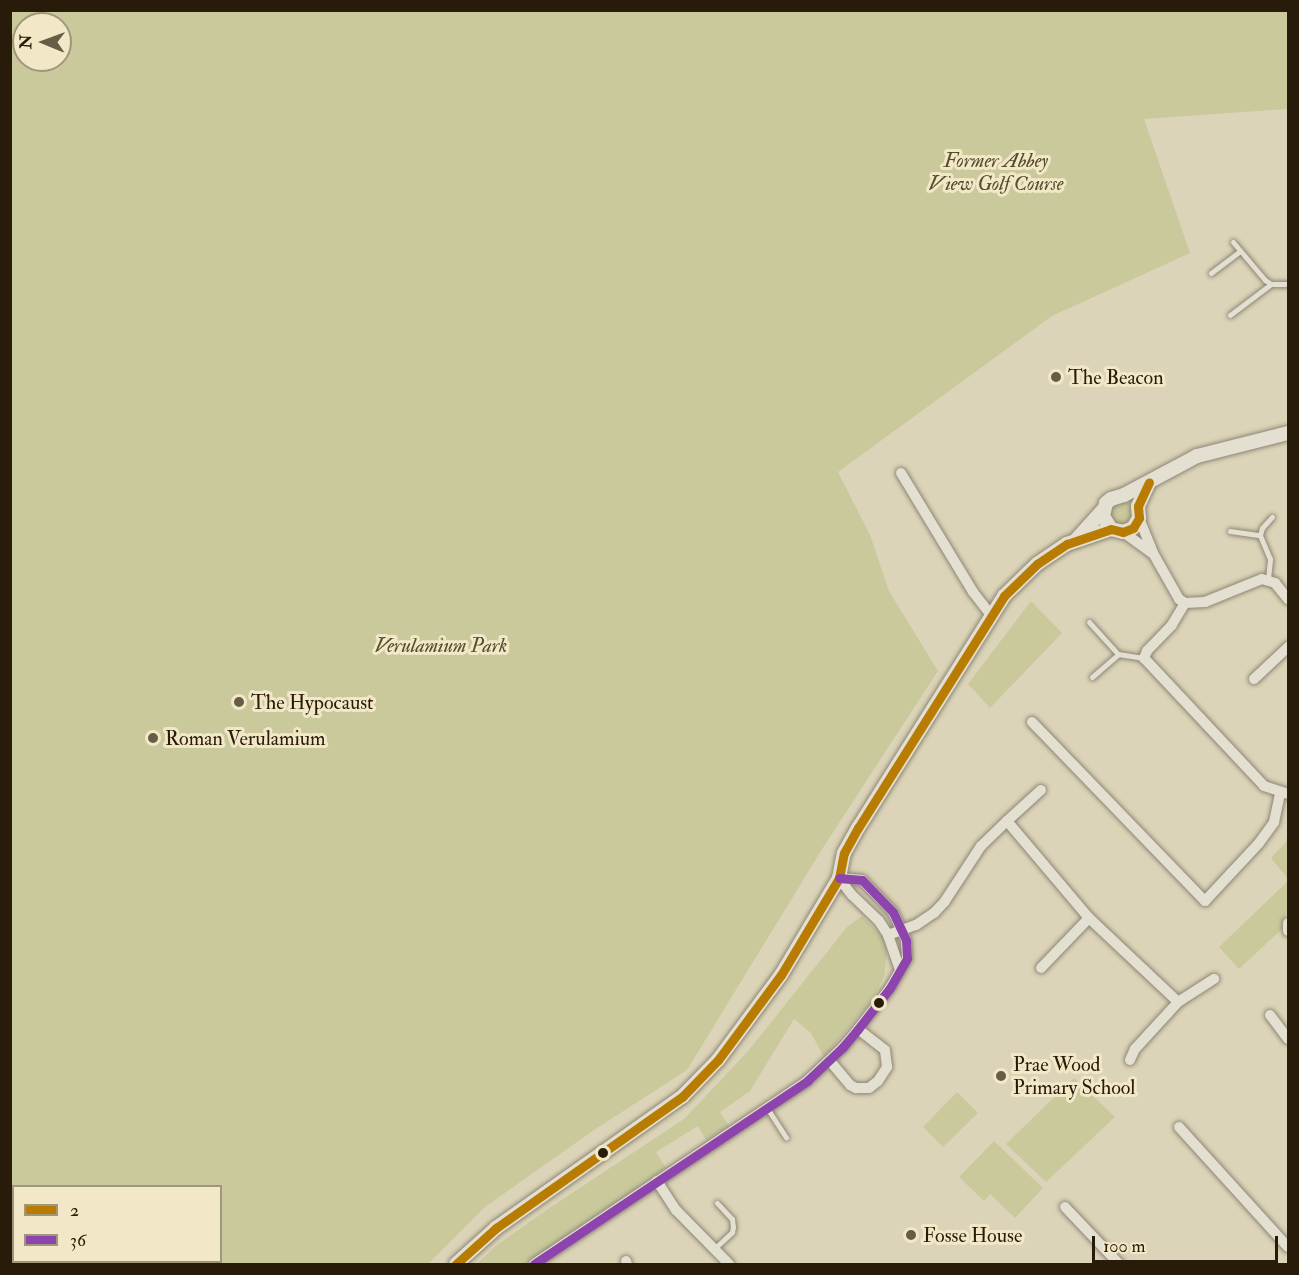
<!DOCTYPE html>
<style>
body{margin:0}
#map{position:relative;width:1299px;height:1275px;overflow:hidden;background:#dcd4b8;font-family:"IM FELL Double Pica",serif}
div>[style]{position:absolute}
[style*='--x']{left:calc(var(--x)*1px);top:calc(var(--y)*1px);width:calc(var(--w)*1px);rotate:calc(var(--a)*1deg)}
.green>*{inset:0;background:#c9c99c}
.round{border-radius:50%}
.roads{filter:drop-shadow(0 0 2px #8d8675) drop-shadow(0 0 2px #8d8675)}
.service>*{height:5px;margin:-2.5px;padding:0 2.5px;transform-origin:2.5px;border-radius:2.5px;background:#e3dfd1}
.minor>*{height:10px;margin:-5px;padding:0 5px;transform-origin:5px;border-radius:5px;background:#e3dfd1}
.tertiary>*{height:14px;margin:-7px;padding:0 7px;transform-origin:7px;border-radius:7px;background:#e3dfd1}
.primary>*{height:18px;margin:-9px;padding:0 9px;transform-origin:9px;border-radius:9px;background:#d7cfbc}
.bus-1>*{height:9px;margin:-4.5px;padding:0 4.5px;transform-origin:4.5px;border-radius:4.5px;background:#b97c03}
.bus-2>*{height:9px;margin:-4.5px;padding:0 4.5px;transform-origin:4.5px;border-radius:4.5px;background:#8e44ad}
.dots>*{width:16px;height:16px;translate:-50% -50%;box-sizing:border-box;border:3px solid #f2e8c7;border-radius:50%}
span{translate:-50% -50%;white-space:nowrap;text-align:center;line-height:1.15;-webkit-text-stroke:6px #f2e8c7;paint-order:stroke}
.park-label{font-size:20px;color:#544d2e;font-style:italic}
.poi-label{font-size:20px;color:#281b09}
.left{translate:0 -50%;text-align:left}
.frame{position:absolute;inset:0;border:12px solid #281b09;pointer-events:none}
.legend{position:absolute;left:12px;top:1185px;width:210px;height:78px;box-sizing:border-box;background:#f2e8c7;border:2px solid #a1967b;margin:0;padding:8px 10px;list-style:none;font-size:18px;color:#281b09}
.legend li{display:flex;align-items:center;gap:12px;height:30px}
.legend b{width:30px;border:2px solid #a1967b}
.north{position:absolute;left:12px;top:12px;width:60px;height:60px;box-sizing:border-box;background:#f2e8c7;border:2px solid #a1967b;border-radius:50%;rotate:271deg;font-size:16px;font-weight:700;line-height:24px;text-align:center;color:#281b09}
.north::after{content:'';display:block;margin:auto;width:21px;height:27px;background:#675c46;clip-path:polygon(50% 0,100% 100%,50% 72%,0 100%)}
.scale{position:absolute;left:1092px;top:1236px;width:186px;height:27px;box-sizing:border-box;border:3px solid #281b09;border-top:0;padding-left:8px;font-size:18px;line-height:21px;white-space:nowrap;color:#281b09;-webkit-text-stroke:4px #f2e8c7;paint-order:stroke}
</style>
<div id="map">
<div class="green">
<i style="clip-path:polygon(evenodd,11px 10px,1288px 11px,1288px 109px,1144px 119px,1190px 253px,1052px 316px,838px 472px,870px 535px,889px 591px,938px 671px,824px 846px,687px 1070px,594px 1130px,485px 1207px,428px 1264px,100px 1264px,96px 1262px,220px 1262px,220px 1186px,14px 1186px,13px 1200px,11px 1198px,11px 10px,24px 24px,60px 24px,60px 60px,24px 60px,24px 24px)"></i>
<i class="round" style="left:1110px;top:501px;width:24px;height:24px"></i>
<i style="clip-path:polygon(1031px 601px,1062px 633px,990px 708px,968px 684px)"></i>
<i style="clip-path:polygon(1288px 831px,1288px 879px,1271px 858px,1286px 842px)"></i>
<i style="clip-path:polygon(1288px 881px,1288px 910px,1282px 922px,1281px 930px,1239px 969px,1219px 947px)"></i>
<i style="clip-path:polygon(862px 916px,882px 936px,887px 951px,884px 977px,872px 1000px,824px 1057px,811px 1033px,794px 1019px,750px 1091px,720px 1112px,729px 1126px,706px 1140px,698px 1126px,656px 1152px,666px 1168px,526px 1264px,477px 1264px,497px 1245px,548px 1209px,684px 1119px,749px 1050px,847px 927px)"></i>
<i style="clip-path:polygon(1074px 1078px,1115px 1117px,1046px 1182px,1006px 1144px)"></i>
<i style="clip-path:polygon(957px 1092px,978px 1113px,943px 1147px,923px 1127px)"></i>
<i style="clip-path:polygon(994px 1141px,1043px 1188px,1015px 1218px,990px 1194px,984px 1201px,959px 1177px)"></i>
</div>
<div class="roads">
<div class="service">
<i style="--x:1233;--y:242;--w:50;--a:49.9"></i>
<i style="--x:1265;--y:280;--w:7;--a:34"></i>
<i style="--x:1271;--y:284;--w:17;--a:0"></i>
<i style="--x:1211;--y:273;--w:36;--a:-37"></i>
<i style="--x:1230;--y:315;--w:51;--a:-37.1"></i>
<i style="--x:1230;--y:531;--w:30;--a:8"></i>
<i style="--x:1268;--y:579;--w:20;--a:-84"></i>
<i style="--x:1270;--y:559;--w:26;--a:-113"></i>
<i style="--x:1260;--y:535;--w:7;--a:-74"></i>
<i style="--x:1262;--y:528;--w:15;--a:-48"></i>
<i style="--x:1089;--y:622;--w:43;--a:47.8"></i>
<i style="--x:1118;--y:654;--w:26;--a:9"></i>
<i style="--x:1092;--y:677;--w:35;--a:-41"></i>
<i style="--x:767;--y:1108;--w:35;--a:57"></i>
<i style="--x:714;--y:1249;--w:25;--a:-43"></i>
<i style="--x:732;--y:1232;--w:5;--a:-79"></i>
<i style="--x:733;--y:1227;--w:8;--a:-97"></i>
<i style="--x:732;--y:1219;--w:22;--a:-133"></i>
<i style="--x:10;--y:1254;--w:4;--a:27"></i>
<i style="--x:20;--y:1262;--w:4;--a:27"></i>
</div>
<div class="minor">
<i style="--x:901;--y:473;--w:139;--a:58.8"></i>
<i style="--x:973;--y:592;--w:29;--a:52"></i>
<i style="--x:1139;--y:518;--w:38;--a:68"></i>
<i style="--x:1153;--y:553;--w:53;--a:60.5"></i>
<i style="--x:1179;--y:599;--w:7;--a:34"></i>
<i style="--x:1123;--y:532;--w:36;--a:36"></i>
<i style="--x:1185;--y:603;--w:26;--a:121"></i>
<i style="--x:1172;--y:625;--w:36;--a:134"></i>
<i style="--x:1147;--y:651;--w:8;--a:113"></i>
<i style="--x:1144;--y:658;--w:175;--a:46.8"></i>
<i style="--x:1264;--y:786;--w:25;--a:18"></i>
<i style="--x:1185;--y:603;--w:20;--a:-3"></i>
<i style="--x:1205;--y:602;--w:61;--a:-22"></i>
<i style="--x:1262;--y:579;--w:14;--a:17"></i>
<i style="--x:1275;--y:583;--w:21;--a:51"></i>
<i style="--x:1254;--y:679;--w:47;--a:-43.3"></i>
<i style="--x:1032;--y:722;--w:249;--a:46"></i>
<i style="--x:1205;--y:901;--w:79;--a:-47"></i>
<i style="--x:1259;--y:843;--w:26;--a:-54"></i>
<i style="--x:1274;--y:822;--w:30;--a:-78"></i>
<i style="--x:1007;--y:821;--w:46;--a:-42.4"></i>
<i style="--x:839;--y:878;--w:21;--a:53"></i>
<i style="--x:852;--y:895;--w:37;--a:44"></i>
<i style="--x:879;--y:921;--w:17;--a:57"></i>
<i style="--x:888;--y:935;--w:36;--a:71"></i>
<i style="--x:1288;--y:923;--w:8;--a:90"></i>
<i style="--x:888;--y:935;--w:30;--a:-20"></i>
<i style="--x:916;--y:925;--w:22;--a:-34"></i>
<i style="--x:934;--y:913;--w:16;--a:-47"></i>
<i style="--x:945;--y:901;--w:66;--a:-56.8"></i>
<i style="--x:981;--y:846;--w:36;--a:-44"></i>
<i style="--x:1007;--y:821;--w:127;--a:49.8"></i>
<i style="--x:1089;--y:918;--w:122;--a:43.3"></i>
<i style="--x:1178;--y:1002;--w:43;--a:-32.6"></i>
<i style="--x:1041;--y:968;--w:69;--a:-46.2"></i>
<i style="--x:1270;--y:1015;--w:30;--a:53"></i>
<i style="--x:1130;--y:1060;--w:12;--a:-66"></i>
<i style="--x:1135;--y:1049;--w:64;--a:-47.5"></i>
<i style="--x:830;--y:1061;--w:31;--a:50"></i>
<i style="--x:850;--y:1085;--w:7;--a:27"></i>
<i style="--x:856;--y:1088;--w:13;--a:0"></i>
<i style="--x:869;--y:1088;--w:11;--a:-38"></i>
<i style="--x:878;--y:1081;--w:17;--a:-57"></i>
<i style="--x:887;--y:1067;--w:17;--a:-97"></i>
<i style="--x:885;--y:1050;--w:34;--a:-142"></i>
<i style="--x:1179;--y:1127;--w:162;--a:47.8"></i>
<i style="--x:657;--y:1181;--w:35;--a:57"></i>
<i style="--x:676;--y:1210;--w:76;--a:45.5"></i>
<i style="--x:1065;--y:1207;--w:79;--a:46.5"></i>
<i style="--x:626;--y:1261;--w:3;--a:72"></i>
<i style="--x:534;--y:1264;--w:329;--a:-33.8"></i>
<i style="--x:807;--y:1081;--w:50;--a:-43.4"></i>
<i style="--x:843;--y:1047;--w:23;--a:-50"></i>
<i style="--x:858;--y:1029;--w:52;--a:-52"></i>
<i style="--x:890;--y:988;--w:34;--a:-60"></i>
<i style="--x:907;--y:958;--w:18;--a:-93"></i>
<i style="--x:906;--y:940;--w:31;--a:-115"></i>
<i style="--x:893;--y:912;--w:45;--a:-134.1"></i>
<i style="--x:862;--y:880;--w:23;--a:-175"></i>
</div>
<div class="tertiary">
<i style="--x:1111;--y:529;--w:15;--a:-122"></i>
<i style="--x:1103;--y:516;--w:13;--a:-77"></i>
<i style="--x:1106;--y:503;--w:6;--a:-39"></i>
<i style="--x:1111;--y:499;--w:14;--a:-17"></i>
<i style="--x:1124;--y:495;--w:83;--a:-28.1"></i>
<i style="--x:1197;--y:456;--w:94;--a:-14.2"></i>
<i style="--x:1076;--y:540;--w:40;--a:-48"></i>
<i style="--x:456;--y:1264;--w:54;--a:-42"></i>
<i style="--x:496;--y:1228;--w:228;--a:-35.2"></i>
<i style="--x:682;--y:1097;--w:52;--a:-45.8"></i>
<i style="--x:718;--y:1060;--w:106;--a:-53.5"></i>
<i style="--x:781;--y:975;--w:113;--a:-59.1"></i>
<i style="--x:839;--y:878;--w:25;--a:-79"></i>
<i style="--x:844;--y:853;--w:29;--a:-61"></i>
<i style="--x:858;--y:828;--w:274;--a:-57.8"></i>
<i style="--x:1004;--y:596;--w:46;--a:-44.1"></i>
<i style="--x:1037;--y:564;--w:36;--a:-34"></i>
<i style="--x:1067;--y:544;--w:46;--a:-18.8"></i>
<i style="--x:1111;--y:529;--w:12;--a:14"></i>
<i style="--x:1123;--y:532;--w:11;--a:-22"></i>
<i style="--x:1133;--y:528;--w:12;--a:-59"></i>
<i style="--x:1139;--y:518;--w:12;--a:-95"></i>
<i style="--x:1138;--y:506;--w:26;--a:-65"></i>
</div>
<div class="primary">
<i style="--x:10;--y:1234;--w:4;--a:27"></i>
<i style="--x:46;--y:1262;--w:4;--a:34"></i>
</div>
</div>
<div class="bus-1">
<i style="--x:456;--y:1264;--w:54;--a:-42"></i>
<i style="--x:496;--y:1228;--w:228;--a:-35.2"></i>
<i style="--x:682;--y:1097;--w:52;--a:-45.8"></i>
<i style="--x:718;--y:1060;--w:106;--a:-53.5"></i>
<i style="--x:781;--y:975;--w:113;--a:-59.1"></i>
<i style="--x:839;--y:878;--w:25;--a:-79"></i>
<i style="--x:844;--y:853;--w:29;--a:-61"></i>
<i style="--x:858;--y:828;--w:274;--a:-57.8"></i>
<i style="--x:1004;--y:596;--w:46;--a:-44.1"></i>
<i style="--x:1037;--y:564;--w:36;--a:-34"></i>
<i style="--x:1067;--y:544;--w:46;--a:-18.8"></i>
<i style="--x:1111;--y:529;--w:12;--a:14"></i>
<i style="--x:1123;--y:532;--w:11;--a:-22"></i>
<i style="--x:1133;--y:528;--w:12;--a:-59"></i>
<i style="--x:1139;--y:518;--w:12;--a:-95"></i>
<i style="--x:1138;--y:506;--w:26;--a:-65"></i>
</div>
<div class="bus-2">
<i style="--x:534;--y:1264;--w:329;--a:-33.8"></i>
<i style="--x:807;--y:1081;--w:50;--a:-43.4"></i>
<i style="--x:843;--y:1047;--w:23;--a:-50"></i>
<i style="--x:858;--y:1029;--w:52;--a:-52"></i>
<i style="--x:890;--y:988;--w:34;--a:-60"></i>
<i style="--x:907;--y:958;--w:18;--a:-93"></i>
<i style="--x:906;--y:940;--w:31;--a:-115"></i>
<i style="--x:893;--y:912;--w:45;--a:-134.1"></i>
<i style="--x:862;--y:880;--w:23;--a:-175"></i>
</div>
<div class="dots">
<i style="left:1056px;top:377px;background:#675c46"></i>
<i style="left:239px;top:702px;background:#675c46"></i>
<i style="left:153px;top:738px;background:#675c46"></i>
<i style="left:879px;top:1003px;background:#281b09"></i>
<i style="left:1001px;top:1076px;background:#675c46"></i>
<i style="left:603px;top:1153px;background:#281b09"></i>
<i style="left:911px;top:1235px;background:#675c46"></i>
</div>
<div class="park-label">
<span style="left:996px;top:172px">Former Abbey<br>View Golf Course</span>
<span style="left:441px;top:645px">Verulamium Park</span>
</div>
<div class="poi-label">
<span class="left" style="left:1068px;top:377px">The Beacon</span>
<span class="left" style="left:251px;top:702px">The Hypocaust</span>
<span class="left" style="left:165px;top:738px">Roman Verulamium</span>
<span class="left" style="left:1013px;top:1076px">Prae Wood<br>Primary School</span>
<span class="left" style="left:923px;top:1235px">Fosse House</span>
</div>
<div class="frame"></div>
<ul class="legend">
<li><b style="height:8px;background:#b97c03"></b>2</li>
<li><b style="height:8px;background:#8e44ad"></b>36</li>
</ul>
<div class="north">N</div>
<div class="scale">100 m</div>
</div>
